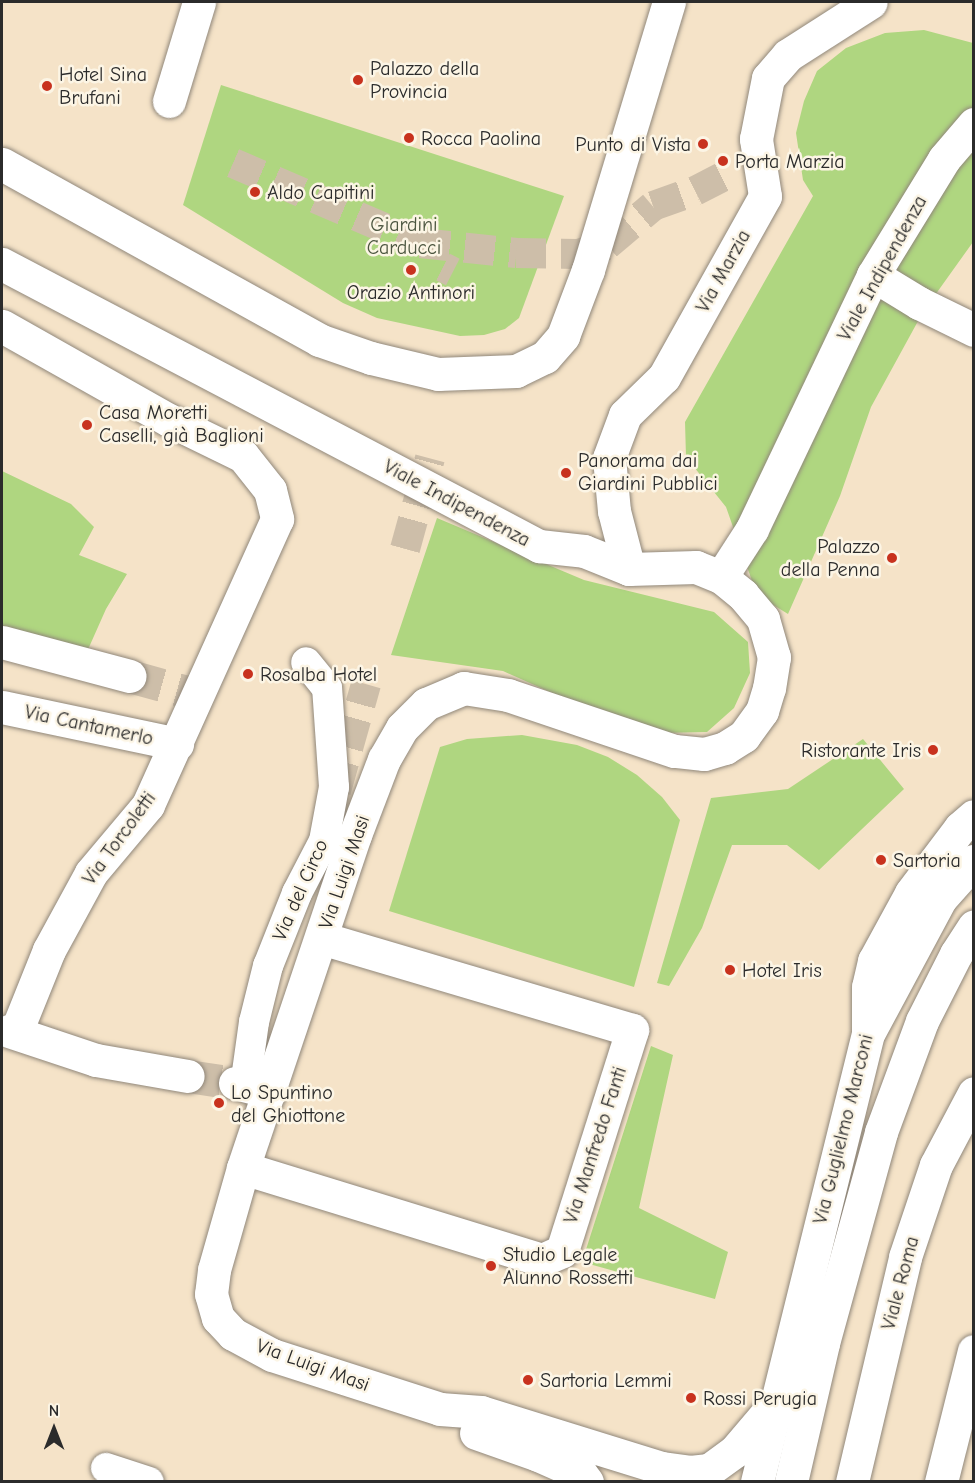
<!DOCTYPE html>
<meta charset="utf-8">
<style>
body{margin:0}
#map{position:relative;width:975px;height:1483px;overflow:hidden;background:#f5e3c8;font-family:"Comic Neue",sans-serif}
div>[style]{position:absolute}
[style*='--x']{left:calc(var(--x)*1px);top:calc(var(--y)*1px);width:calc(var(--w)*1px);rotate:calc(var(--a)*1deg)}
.green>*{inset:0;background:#afd680}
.pedestrian-tunnel>*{height:30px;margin-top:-15px;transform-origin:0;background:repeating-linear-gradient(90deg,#cdbea9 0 30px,transparent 0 45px)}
.minor-tunnel>*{height:33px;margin-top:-16.5px;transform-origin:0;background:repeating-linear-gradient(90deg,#cdbea9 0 33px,transparent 0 49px)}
.roads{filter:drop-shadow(0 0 2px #90877a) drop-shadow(0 0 2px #90877a)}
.pedestrian>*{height:30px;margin:-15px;padding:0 15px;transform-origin:15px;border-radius:15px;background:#fff}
.minor>*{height:33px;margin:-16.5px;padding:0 16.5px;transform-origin:16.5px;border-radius:16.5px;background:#fff}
.tertiary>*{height:33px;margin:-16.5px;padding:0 16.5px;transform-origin:16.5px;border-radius:16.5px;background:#fff}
.dots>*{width:16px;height:16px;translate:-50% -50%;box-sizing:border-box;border:3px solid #fcf5e5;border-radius:50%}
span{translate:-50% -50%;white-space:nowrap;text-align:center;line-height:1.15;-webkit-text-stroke:5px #fcf5e5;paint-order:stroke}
.poi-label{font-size:20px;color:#2b2b2b}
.left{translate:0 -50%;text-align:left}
.right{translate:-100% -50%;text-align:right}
.park-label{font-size:20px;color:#4c5640}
.street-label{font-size:20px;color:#2b2b2b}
.frame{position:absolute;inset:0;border:3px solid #2b2b2b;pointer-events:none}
.north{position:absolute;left:24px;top:1399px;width:60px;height:60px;-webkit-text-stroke:4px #fcf5e5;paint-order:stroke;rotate:0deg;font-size:16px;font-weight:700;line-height:24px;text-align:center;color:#2b2b2b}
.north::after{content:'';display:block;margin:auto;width:21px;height:27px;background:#2b2b2b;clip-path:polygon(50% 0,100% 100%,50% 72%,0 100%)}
</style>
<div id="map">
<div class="green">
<i style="clip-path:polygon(924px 30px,973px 43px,973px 242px,923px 312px,871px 407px,840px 496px,788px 614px,757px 595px,726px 507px,686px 457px,685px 422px,813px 196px,803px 180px,796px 133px,804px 101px,817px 71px,846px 48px,885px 33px)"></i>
<i style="clip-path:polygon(221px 85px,564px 196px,519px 318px,505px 329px,484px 335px,460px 336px,377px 318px,343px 303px,183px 205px)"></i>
<i style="clip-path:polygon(2px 471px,71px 504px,94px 527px,79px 555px,127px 574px,106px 609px,86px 654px,2px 632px)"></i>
<i style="clip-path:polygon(437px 518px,584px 580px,714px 612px,748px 642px,750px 673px,734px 708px,707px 732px,659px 733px,588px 709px,503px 671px,391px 655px)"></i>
<i style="clip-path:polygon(522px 735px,577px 745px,608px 757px,637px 775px,662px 797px,680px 820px,634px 987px,389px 911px,440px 747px,467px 739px)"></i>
<i style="clip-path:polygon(863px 739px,904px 789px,819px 870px,787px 845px,732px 845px,702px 928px,669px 986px,657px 983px,711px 798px,788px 789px)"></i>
<i style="clip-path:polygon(651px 1046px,673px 1055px,639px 1208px,728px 1252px,715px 1299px,582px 1262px)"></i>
</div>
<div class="pedestrian-tunnel">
<i style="--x:233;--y:163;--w:203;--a:23.2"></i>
<i style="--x:420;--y:243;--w:97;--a:5.9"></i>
<i style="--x:516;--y:253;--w:62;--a:0.9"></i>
<i style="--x:578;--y:254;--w:30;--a:-17"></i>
<i style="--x:607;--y:245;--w:60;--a:-40.3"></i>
<i style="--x:653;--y:206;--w:45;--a:-19.7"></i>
<i style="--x:695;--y:191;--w:44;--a:-27.1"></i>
<i style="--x:443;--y:267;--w:11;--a:27"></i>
<i style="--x:405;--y:549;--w:94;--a:-74.6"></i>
<i style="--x:336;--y:791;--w:111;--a:-74.3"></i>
</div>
<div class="minor-tunnel">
<i style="--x:130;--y:676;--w:63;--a:15.6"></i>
<i style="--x:188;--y:1076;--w:48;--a:8.5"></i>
</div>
<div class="roads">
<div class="pedestrian">
<i style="--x:245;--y:1086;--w:65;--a:-82"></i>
<i style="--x:254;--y:1022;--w:58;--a:-76"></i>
<i style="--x:268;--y:966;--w:79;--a:-68.3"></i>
<i style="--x:297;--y:893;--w:59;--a:-62.6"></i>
<i style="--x:324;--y:841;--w:55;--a:-79.5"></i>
<i style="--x:334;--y:787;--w:99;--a:-94"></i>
<i style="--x:327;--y:688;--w:33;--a:-129"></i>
<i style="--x:106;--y:1468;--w:45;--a:18"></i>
</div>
<div class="minor">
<i style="--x:169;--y:101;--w:103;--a:-73.1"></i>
<i style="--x:873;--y:275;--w:54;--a:31.3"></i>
<i style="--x:919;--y:303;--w:61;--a:26.1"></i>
<i style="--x:2;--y:326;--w:192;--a:29.4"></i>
<i style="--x:169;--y:420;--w:82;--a:25.9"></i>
<i style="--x:243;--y:456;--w:43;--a:51.5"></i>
<i style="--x:270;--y:490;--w:30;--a:76"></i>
<i style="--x:277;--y:519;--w:314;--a:114.3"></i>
<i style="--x:148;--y:805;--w:89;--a:130"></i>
<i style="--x:91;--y:873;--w:88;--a:118.6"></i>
<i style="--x:49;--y:950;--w:88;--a:111.9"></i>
<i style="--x:629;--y:569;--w:60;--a:-104.5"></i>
<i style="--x:614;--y:511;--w:53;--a:-95.4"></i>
<i style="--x:609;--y:458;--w:46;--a:-69.6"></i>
<i style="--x:625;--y:415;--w:54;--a:-44.3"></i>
<i style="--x:664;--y:377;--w:207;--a:-60.8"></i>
<i style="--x:765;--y:196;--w:58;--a:-99"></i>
<i style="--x:756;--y:139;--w:62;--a:-78.9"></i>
<i style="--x:768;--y:78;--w:30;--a:-49"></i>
<i style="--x:788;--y:55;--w:98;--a:-32.6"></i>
<i style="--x:721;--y:577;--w:57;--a:-57.1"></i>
<i style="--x:752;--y:529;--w:281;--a:-64.5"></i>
<i style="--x:873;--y:275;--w:136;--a:-58.5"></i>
<i style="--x:944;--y:159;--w:46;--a:-49.4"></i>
<i style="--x:2;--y:642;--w:132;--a:14.9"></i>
<i style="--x:2;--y:707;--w:179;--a:11.9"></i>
<i style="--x:9;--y:1031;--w:92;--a:18.4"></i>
<i style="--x:96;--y:1060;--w:93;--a:9.9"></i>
<i style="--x:235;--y:1083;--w:36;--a:14"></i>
<i style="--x:243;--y:1168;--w:313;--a:17.1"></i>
<i style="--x:542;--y:1260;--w:22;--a:-24"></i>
<i style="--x:562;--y:1251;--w:232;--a:-72.4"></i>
<i style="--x:632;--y:1030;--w:323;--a:-163.5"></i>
</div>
<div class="tertiary">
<i style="--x:2;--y:164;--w:363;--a:29"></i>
<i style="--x:319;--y:340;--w:55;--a:19.1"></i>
<i style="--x:371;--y:358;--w:69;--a:13.4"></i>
<i style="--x:438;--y:374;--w:78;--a:-2.2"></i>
<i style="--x:516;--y:371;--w:32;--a:-26"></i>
<i style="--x:545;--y:357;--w:28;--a:-49"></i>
<i style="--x:563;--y:336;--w:71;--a:-69.3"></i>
<i style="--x:588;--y:270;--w:280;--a:-73.2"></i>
<i style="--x:2;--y:264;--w:607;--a:27.71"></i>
<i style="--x:539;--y:546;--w:45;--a:6.3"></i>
<i style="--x:584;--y:551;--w:48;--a:21.8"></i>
<i style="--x:629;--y:569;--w:67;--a:-1.7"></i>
<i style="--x:696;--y:567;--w:27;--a:22"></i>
<i style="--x:721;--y:577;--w:28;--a:39"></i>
<i style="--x:743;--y:595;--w:31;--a:50"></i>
<i style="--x:763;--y:619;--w:40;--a:74"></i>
<i style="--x:774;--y:657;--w:31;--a:99"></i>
<i style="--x:769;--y:688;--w:24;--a:107"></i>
<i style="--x:762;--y:711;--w:31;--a:126"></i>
<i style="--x:744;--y:736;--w:22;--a:148"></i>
<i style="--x:725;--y:748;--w:22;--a:164"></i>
<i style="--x:704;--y:754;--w:30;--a:-174"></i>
<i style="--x:674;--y:751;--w:175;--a:-161.4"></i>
<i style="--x:508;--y:695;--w:45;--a:-171"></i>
<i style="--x:464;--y:688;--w:41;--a:157.2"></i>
<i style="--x:426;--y:704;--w:34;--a:135"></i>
<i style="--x:402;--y:728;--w:36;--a:120"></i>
<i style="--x:384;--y:759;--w:81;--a:110.9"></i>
<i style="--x:355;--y:835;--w:351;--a:108.6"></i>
<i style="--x:243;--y:1168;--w:106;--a:105.9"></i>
<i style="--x:214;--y:1270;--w:24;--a:97"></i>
<i style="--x:211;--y:1294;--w:25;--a:74"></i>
<i style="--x:218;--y:1318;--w:22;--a:47"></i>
<i style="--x:233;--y:1334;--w:44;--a:28.3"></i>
<i style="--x:272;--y:1355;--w:176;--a:17.8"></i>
<i style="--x:440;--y:1409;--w:41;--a:4.2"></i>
<i style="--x:481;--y:1412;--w:189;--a:17.2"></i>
<i style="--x:662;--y:1468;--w:28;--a:8"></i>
<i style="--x:690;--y:1472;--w:19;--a:-6"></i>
<i style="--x:709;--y:1470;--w:32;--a:-36"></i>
<i style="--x:735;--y:1451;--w:70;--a:-49.7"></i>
<i style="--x:869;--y:1032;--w:152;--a:-61.8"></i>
<i style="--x:941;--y:898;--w:50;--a:-48.3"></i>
<i style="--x:476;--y:1433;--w:66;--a:19.5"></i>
<i style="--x:538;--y:1455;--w:47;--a:23.8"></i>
<i style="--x:581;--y:1474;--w:10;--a:53"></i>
<i style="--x:757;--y:1482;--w:463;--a:-76.1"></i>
<i style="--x:868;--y:1033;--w:46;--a:-90"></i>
<i style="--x:868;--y:987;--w:27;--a:-77"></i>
<i style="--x:874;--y:961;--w:77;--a:-61.4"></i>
<i style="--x:911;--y:893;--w:81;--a:-53"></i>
<i style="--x:960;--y:828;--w:18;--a:-41"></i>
<i style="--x:791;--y:1482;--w:143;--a:-77"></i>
<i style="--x:823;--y:1343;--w:219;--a:-74.6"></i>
<i style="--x:881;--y:1132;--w:118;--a:-69.7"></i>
<i style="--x:922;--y:1021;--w:75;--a:-63.1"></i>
<i style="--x:956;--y:954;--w:33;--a:-57"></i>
<i style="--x:852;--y:1482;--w:231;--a:-76.7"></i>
<i style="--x:905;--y:1257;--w:97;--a:-71.4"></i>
<i style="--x:936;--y:1165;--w:81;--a:-62.2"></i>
<i style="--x:941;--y:1482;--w:135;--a:-75.9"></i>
</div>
</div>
<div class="dots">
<i style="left:358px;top:80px;background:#c8321e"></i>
<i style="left:47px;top:86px;background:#c8321e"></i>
<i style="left:409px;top:138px;background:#c8321e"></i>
<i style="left:703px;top:144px;background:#c8321e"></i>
<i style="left:723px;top:161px;background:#c8321e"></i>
<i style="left:255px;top:192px;background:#c8321e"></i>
<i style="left:411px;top:270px;background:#c8321e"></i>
<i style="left:87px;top:425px;background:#c8321e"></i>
<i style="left:566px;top:473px;background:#c8321e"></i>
<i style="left:892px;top:558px;background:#c8321e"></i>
<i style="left:248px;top:674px;background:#c8321e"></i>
<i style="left:933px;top:750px;background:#c8321e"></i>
<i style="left:881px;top:860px;background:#c8321e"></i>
<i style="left:730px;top:970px;background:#c8321e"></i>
<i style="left:219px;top:1103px;background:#c8321e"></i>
<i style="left:491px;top:1266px;background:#c8321e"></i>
<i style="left:528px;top:1380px;background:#c8321e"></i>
<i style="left:691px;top:1398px;background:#c8321e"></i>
</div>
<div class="poi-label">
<span class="left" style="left:370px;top:80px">Palazzo della<br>Provincia</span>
<span class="left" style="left:59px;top:86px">Hotel Sina<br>Brufani</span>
<span class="left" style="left:421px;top:138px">Rocca Paolina</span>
<span class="right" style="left:691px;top:144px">Punto di Vista</span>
<span class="left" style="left:735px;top:161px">Porta Marzia</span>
<span class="left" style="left:267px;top:192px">Aldo Capitini</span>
<span style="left:411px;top:292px">Orazio Antinori</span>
<span class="left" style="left:99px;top:424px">Casa Moretti<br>Caselli, già Baglioni</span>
<span class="left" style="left:578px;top:472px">Panorama dai<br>Giardini Pubblici</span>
<span class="right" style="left:880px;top:558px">Palazzo<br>della Penna</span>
<span class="left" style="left:260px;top:674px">Rosalba Hotel</span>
<span class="right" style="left:921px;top:750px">Ristorante Iris</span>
<span class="left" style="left:893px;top:860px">Sartoria</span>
<span class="left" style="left:742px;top:970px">Hotel Iris</span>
<span class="left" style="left:231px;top:1104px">Lo Spuntino<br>del Ghiottone</span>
<span class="left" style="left:503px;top:1266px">Studio Legale<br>Alunno Rossetti</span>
<span class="left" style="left:540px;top:1380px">Sartoria Lemmi</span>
<span class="left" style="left:703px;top:1398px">Rossi Perugia</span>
</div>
<div class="park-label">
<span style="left:404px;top:236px">Giardini<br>Carducci</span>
</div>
<div class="street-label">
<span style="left:882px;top:268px;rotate:-61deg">Viale Indipendenza</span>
<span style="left:723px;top:271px;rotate:-61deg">Via Marzia</span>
<span style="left:457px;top:503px;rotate:28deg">Viale Indipendenza</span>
<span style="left:89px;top:725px;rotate:12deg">Via Cantamerlo</span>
<span style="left:119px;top:838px;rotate:-54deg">Via Torcoletti</span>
<span style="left:344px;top:872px;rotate:-71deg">Via Luigi Masi</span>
<span style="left:300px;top:890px;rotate:-66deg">Via del Circo</span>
<span style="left:843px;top:1129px;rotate:-76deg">Via Guglielmo Marconi</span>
<span style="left:595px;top:1145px;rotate:-72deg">Via Manfredo Fanti</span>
<span style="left:900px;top:1283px;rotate:-75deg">Viale Roma</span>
<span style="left:313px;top:1365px;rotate:20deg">Via Luigi Masi</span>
</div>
<div class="frame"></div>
<div class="north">N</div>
</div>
